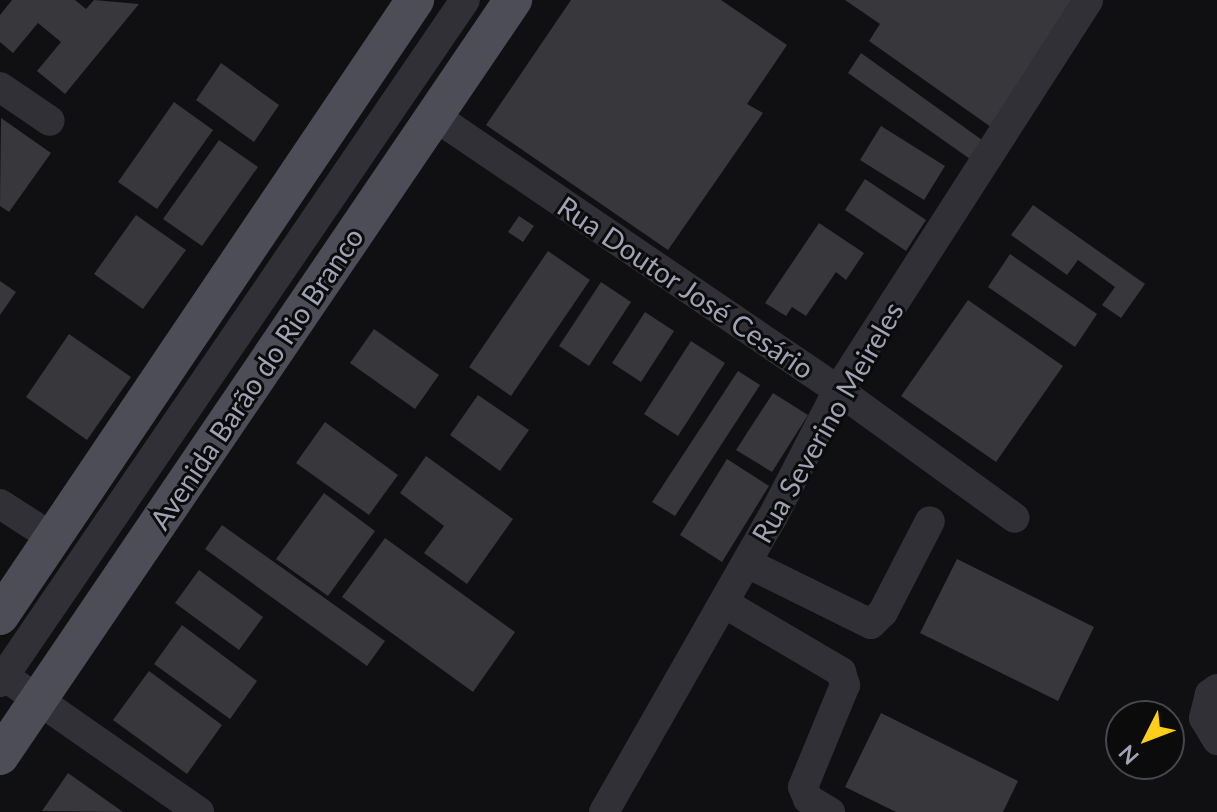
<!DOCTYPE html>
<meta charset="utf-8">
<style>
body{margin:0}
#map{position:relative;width:1217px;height:812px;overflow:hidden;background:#100f11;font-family:Lato,sans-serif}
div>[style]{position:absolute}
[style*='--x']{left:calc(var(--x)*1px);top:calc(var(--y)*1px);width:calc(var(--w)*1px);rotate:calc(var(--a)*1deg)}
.building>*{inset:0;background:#37373c}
.minor>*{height:30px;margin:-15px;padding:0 15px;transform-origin:15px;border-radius:15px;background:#303036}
.major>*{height:38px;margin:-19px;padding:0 19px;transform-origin:19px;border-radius:19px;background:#4c4d56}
span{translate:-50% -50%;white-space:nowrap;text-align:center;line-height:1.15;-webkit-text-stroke:6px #0b0b0c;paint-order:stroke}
.street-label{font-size:28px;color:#9fa3b4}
.north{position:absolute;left:1105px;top:700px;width:80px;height:80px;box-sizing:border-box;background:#0b0b0c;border:2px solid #46484f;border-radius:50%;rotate:228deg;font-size:22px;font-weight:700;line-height:32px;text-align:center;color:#9fa3b4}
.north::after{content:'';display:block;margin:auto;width:28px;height:36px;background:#ffce1a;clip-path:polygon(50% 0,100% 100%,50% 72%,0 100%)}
</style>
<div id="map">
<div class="building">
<i style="clip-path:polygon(12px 0,75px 0,86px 9px,94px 0,139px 4px,65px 94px,37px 71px,61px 42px,38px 23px,13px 53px,0 42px,0 15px)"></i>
<i style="clip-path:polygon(571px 0,721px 0,787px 45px,747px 104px,763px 113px,668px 250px,486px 125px)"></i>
<i style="clip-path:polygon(845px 0,1078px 0,991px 127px,869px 41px,880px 24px)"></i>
<i style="clip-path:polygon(861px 53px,982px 140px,970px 159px,848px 73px)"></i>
<i style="clip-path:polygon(221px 63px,279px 105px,254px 142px,196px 100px)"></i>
<i style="clip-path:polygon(174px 102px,213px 130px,157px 209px,118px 182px)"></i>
<i style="clip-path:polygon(1px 118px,51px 153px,9px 212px,0 206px)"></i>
<i style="clip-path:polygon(881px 126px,945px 166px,924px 200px,860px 160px)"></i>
<i style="clip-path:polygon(219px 140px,258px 167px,202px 246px,163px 219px)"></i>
<i style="clip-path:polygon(865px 179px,926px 220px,906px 251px,845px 210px)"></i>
<i style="clip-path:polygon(1033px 205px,1145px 284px,1121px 318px,1102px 305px,1115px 287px,1078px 260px,1067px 275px,1011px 235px)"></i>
<i style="clip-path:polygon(136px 215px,186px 250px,143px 309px,94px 274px)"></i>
<i style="clip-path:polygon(519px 216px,534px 226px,523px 242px,508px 232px)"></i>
<i style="clip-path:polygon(819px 223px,864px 253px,846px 280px,836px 272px,806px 316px,792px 307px,786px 316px,765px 303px)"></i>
<i style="clip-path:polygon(548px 251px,590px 280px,511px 396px,469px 367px)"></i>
<i style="clip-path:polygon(1010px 254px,1097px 314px,1075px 347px,988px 287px)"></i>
<i style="clip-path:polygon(0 281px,16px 292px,0 315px)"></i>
<i style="clip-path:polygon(601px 282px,631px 302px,589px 366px,559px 346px)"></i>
<i style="clip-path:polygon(968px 300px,1063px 366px,996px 462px,901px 396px)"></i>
<i style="clip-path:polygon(645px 312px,674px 331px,641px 382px,612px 363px)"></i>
<i style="clip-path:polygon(374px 329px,439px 375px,415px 409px,350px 363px)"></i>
<i style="clip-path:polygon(69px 334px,131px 377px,87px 440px,26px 397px)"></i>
<i style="clip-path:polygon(691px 341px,725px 363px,678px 436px,644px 414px)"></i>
<i style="clip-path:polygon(738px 371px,760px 385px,675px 516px,652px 502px)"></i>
<i style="clip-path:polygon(773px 393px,808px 415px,772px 472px,736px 450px)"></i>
<i style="clip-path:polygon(478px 395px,529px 430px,500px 471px,450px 435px)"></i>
<i style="clip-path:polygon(325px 422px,398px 475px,369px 515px,296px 463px)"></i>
<i style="clip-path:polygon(426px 456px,513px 519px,467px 584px,424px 553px,444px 526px,400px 493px)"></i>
<i style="clip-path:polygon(727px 459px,769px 486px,722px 562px,680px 535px)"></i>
<i style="clip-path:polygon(324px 493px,375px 531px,328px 596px,276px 559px)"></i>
<i style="clip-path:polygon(222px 525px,385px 641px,367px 666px,205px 549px)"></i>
<i style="clip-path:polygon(385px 538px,515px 632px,473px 692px,342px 597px)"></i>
<i style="clip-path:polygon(957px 559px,1094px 627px,1058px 701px,920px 633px)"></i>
<i style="clip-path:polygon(199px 570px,263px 617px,239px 650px,175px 603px)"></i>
<i style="clip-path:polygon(182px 625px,257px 681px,230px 719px,154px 664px)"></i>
<i style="clip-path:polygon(149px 671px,222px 725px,187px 774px,113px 720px)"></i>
<i style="clip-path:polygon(881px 713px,1018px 781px,1003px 812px,896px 812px,845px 787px)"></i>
<i style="clip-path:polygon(68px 773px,123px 812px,42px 811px)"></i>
</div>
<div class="minor">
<i style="--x:0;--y:87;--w:60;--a:34.2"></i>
<i style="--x:433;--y:115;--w:490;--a:34.2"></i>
<i style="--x:838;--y:390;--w:218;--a:35.9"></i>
<i style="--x:0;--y:504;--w:63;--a:32.7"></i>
<i style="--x:747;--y:563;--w:138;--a:26.2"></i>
<i style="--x:871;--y:624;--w:17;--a:-45"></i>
<i style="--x:883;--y:612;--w:102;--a:-62.7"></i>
<i style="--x:724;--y:603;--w:136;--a:30.5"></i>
<i style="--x:841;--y:672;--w:14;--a:73"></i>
<i style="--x:845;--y:685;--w:110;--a:112.4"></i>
<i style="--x:803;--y:787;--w:13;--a:67"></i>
<i style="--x:808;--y:799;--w:26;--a:31"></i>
<i style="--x:4;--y:676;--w:238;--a:34.9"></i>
<i style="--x:0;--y:682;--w:825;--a:-55.71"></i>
<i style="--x:1217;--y:689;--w:9;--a:144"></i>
<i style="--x:1210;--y:694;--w:25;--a:104"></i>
<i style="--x:1204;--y:718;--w:26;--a:59"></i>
<i style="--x:604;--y:812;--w:339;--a:-60.3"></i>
<i style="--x:772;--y:518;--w:144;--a:-62.7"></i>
<i style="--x:838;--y:390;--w:463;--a:-57.3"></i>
</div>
<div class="major">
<i style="--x:0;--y:616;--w:743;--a:-56.03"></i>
<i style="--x:0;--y:756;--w:914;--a:-55.84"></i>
</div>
<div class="street-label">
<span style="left:686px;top:287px;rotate:34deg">Rua Doutor José Cesário</span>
<span style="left:256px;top:378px;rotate:-56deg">Avenida Barão do Rio Branco</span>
<span style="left:827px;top:422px;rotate:-60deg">Rua Severino Meireles</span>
</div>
<div class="north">N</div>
</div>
